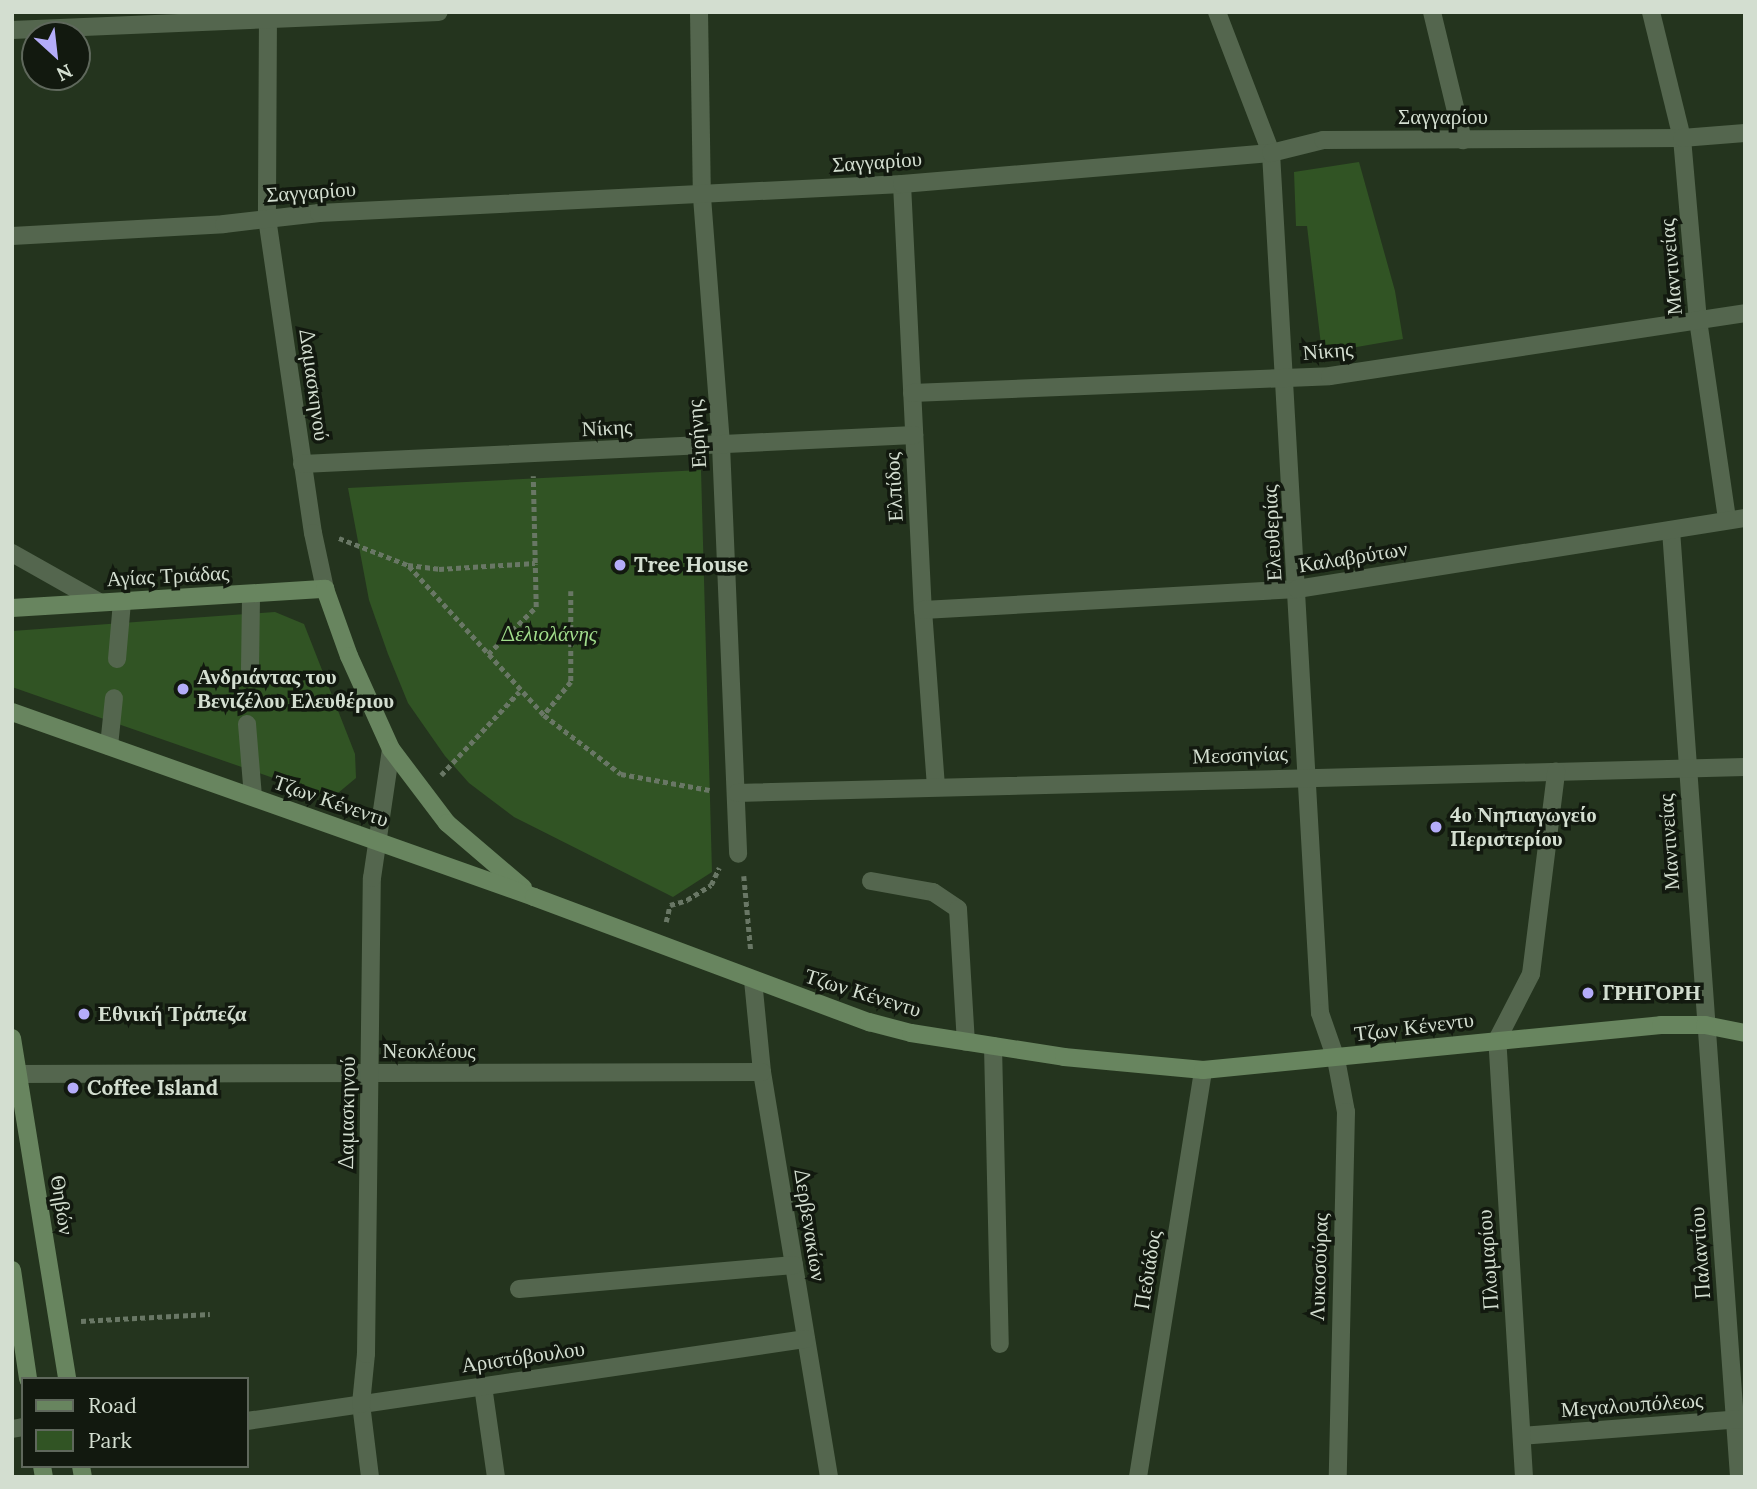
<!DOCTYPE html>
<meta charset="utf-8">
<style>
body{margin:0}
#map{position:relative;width:1757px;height:1489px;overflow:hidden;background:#24341e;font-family:Lora,serif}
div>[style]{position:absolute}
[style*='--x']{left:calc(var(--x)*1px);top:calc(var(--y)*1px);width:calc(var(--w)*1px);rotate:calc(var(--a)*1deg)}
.green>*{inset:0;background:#315424}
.path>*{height:4.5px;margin-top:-2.25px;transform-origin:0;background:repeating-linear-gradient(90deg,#697765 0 5px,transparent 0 8.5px)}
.lane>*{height:18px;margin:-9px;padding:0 9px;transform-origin:9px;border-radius:9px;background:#54664e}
.street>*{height:18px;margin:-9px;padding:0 9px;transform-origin:9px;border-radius:9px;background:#54664e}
.secondary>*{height:18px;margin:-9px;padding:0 9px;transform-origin:9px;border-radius:9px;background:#68855f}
.dots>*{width:19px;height:19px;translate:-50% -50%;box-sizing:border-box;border:4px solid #12190f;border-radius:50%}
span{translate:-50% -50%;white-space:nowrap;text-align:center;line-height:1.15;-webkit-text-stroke:7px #12190f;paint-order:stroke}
.street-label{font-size:21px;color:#d3ded0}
.poi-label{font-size:21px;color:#d3ded0;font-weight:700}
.left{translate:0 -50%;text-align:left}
.park-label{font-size:21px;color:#a1dd8c;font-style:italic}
.frame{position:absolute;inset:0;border:14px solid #d3ded0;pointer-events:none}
.legend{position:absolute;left:21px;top:1377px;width:228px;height:91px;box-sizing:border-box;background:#12190f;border:2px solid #5f685c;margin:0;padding:9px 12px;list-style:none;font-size:21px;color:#d3ded0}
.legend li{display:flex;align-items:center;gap:14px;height:35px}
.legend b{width:35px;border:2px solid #5f685c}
.north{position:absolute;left:21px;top:21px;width:70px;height:70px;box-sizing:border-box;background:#12190f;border:2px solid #5f685c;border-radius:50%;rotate:153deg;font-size:19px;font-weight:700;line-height:28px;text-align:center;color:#d3ded0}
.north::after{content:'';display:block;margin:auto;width:24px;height:32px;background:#b4acf9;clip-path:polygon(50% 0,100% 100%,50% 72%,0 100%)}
</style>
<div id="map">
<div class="green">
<i style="clip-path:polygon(1359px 162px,1395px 291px,1403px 339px,1322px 353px,1307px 226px,1296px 226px,1294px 172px)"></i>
<i style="clip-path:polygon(701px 470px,712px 872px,673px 897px,514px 817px,469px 783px,445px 756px,408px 703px,388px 654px,369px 600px,348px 488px)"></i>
<i style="clip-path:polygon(275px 612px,304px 624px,355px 754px,356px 778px,338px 793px,322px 795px,12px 687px,12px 631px)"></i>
</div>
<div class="path">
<i style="--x:339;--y:538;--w:74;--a:21.4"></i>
<i style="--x:408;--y:565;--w:31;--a:7"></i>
<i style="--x:439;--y:569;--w:96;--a:-3.6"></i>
<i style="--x:535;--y:563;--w:87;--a:-91.3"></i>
<i style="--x:409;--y:566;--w:201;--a:47.8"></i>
<i style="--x:571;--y:591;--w:91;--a:90"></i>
<i style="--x:571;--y:682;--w:43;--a:129.3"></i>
<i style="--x:544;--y:715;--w:97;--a:37.5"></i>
<i style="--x:621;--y:774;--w:90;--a:10.2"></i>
<i style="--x:488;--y:654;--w:67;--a:-44.4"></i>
<i style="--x:536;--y:607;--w:43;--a:-91.3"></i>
<i style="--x:441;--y:775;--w:114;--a:-46.8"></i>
<i style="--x:744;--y:876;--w:75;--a:84.7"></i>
<i style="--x:666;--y:922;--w:17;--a:-77"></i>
<i style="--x:670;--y:905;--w:18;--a:-16"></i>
<i style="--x:687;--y:900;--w:28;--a:-32"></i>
<i style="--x:711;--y:885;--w:19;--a:-65"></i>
<i style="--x:81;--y:1321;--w:129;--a:-3.1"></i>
</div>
<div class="lane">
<i style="--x:12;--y:553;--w:100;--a:29.4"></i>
<i style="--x:871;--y:881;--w:63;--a:10.1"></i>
<i style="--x:933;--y:892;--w:30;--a:34"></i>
<i style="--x:958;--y:909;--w:133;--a:86.6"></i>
</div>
<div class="street">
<i style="--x:268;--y:12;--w:206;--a:90.3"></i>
<i style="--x:267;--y:218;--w:318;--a:81.7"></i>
<i style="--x:313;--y:533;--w:57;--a:77.9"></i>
<i style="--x:699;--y:12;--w:185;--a:89.1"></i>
<i style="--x:702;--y:197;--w:249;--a:85.6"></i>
<i style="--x:721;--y:445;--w:409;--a:87.6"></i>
<i style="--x:1217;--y:12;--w:151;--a:69"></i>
<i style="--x:1271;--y:153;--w:861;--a:86.74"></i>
<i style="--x:1320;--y:1013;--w:49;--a:70.8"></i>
<i style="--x:1336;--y:1059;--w:54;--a:79.3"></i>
<i style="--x:1346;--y:1112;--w:365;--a:91.3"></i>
<i style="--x:1432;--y:12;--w:132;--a:76.4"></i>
<i style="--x:1651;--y:12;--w:130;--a:76.2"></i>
<i style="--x:1682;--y:138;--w:183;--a:85"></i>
<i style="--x:1698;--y:320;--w:202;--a:81.7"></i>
<i style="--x:12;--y:30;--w:427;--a:-2.4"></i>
<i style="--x:902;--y:184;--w:427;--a:87.2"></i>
<i style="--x:923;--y:610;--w:177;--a:85.8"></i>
<i style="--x:12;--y:236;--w:212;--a:-3.2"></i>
<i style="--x:224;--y:224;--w:96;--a:-6.6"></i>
<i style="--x:319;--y:213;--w:584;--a:-2.85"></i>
<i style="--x:902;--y:184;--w:370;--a:-4.8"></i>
<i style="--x:1271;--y:153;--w:54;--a:-14"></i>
<i style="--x:1323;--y:140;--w:359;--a:-0.3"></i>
<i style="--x:1682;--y:138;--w:63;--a:-4.5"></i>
<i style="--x:912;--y:393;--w:418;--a:-2.3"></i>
<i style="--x:1330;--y:376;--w:420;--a:-8.6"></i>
<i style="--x:302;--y:464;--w:613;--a:-2.71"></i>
<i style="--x:1671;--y:530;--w:949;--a:85.89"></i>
<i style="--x:923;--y:610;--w:375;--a:-3.2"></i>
<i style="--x:1297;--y:589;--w:454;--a:-9"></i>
<i style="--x:117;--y:659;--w:57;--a:-85"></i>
<i style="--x:250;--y:669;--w:74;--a:-89.2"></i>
<i style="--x:247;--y:724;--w:73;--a:85.3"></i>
<i style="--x:109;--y:746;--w:48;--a:-84.1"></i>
<i style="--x:737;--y:793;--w:1008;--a:-1.48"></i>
<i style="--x:753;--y:980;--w:92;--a:84.4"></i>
<i style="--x:762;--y:1072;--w:411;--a:80.6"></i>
<i style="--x:993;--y:1046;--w:298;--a:88.7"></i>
<i style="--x:12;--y:1074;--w:750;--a:-0.15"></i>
<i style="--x:519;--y:1289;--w:276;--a:-5"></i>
<i style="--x:483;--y:1386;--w:92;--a:81.9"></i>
<i style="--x:247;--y:1421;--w:565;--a:-8.35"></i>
<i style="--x:12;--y:1429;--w:11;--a:-10"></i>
<i style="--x:1522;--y:1436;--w:224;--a:-4.4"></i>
<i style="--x:370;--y:1477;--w:74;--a:-97"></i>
<i style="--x:361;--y:1404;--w:50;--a:-84.3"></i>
<i style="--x:366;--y:1354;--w:476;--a:-89.3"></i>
<i style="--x:372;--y:878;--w:130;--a:-81.6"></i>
<i style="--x:1138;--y:1477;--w:412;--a:-80.9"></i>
<i style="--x:1524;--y:1477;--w:438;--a:-93.5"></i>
<i style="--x:1497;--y:1040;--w:74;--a:-62.7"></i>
<i style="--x:1531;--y:974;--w:204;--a:-82.9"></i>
</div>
<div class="secondary">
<i style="--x:12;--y:608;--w:314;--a:-3.5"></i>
<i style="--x:325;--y:589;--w:71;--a:70.3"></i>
<i style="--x:349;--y:656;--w:102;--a:65.7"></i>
<i style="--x:391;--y:749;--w:93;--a:52.9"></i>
<i style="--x:447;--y:823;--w:100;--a:40.5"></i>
<i style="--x:12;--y:712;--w:554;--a:19.51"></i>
<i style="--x:534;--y:897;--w:358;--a:20.5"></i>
<i style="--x:869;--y:1022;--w:43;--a:14.7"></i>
<i style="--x:911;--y:1033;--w:155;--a:8.9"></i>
<i style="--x:1064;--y:1057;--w:140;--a:5.3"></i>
<i style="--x:1203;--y:1070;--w:460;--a:-5.6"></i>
<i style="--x:1661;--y:1025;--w:44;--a:0"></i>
<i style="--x:1705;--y:1025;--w:41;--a:11.3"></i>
<i style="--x:12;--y:1038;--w:345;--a:80.8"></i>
<i style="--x:12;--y:1270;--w:110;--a:81.6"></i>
<i style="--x:42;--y:1466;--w:11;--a:80"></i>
<i style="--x:81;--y:1466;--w:11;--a:80"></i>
</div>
<div class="dots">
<i style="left:620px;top:565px;background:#b4acf9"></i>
<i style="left:183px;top:689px;background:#b4acf9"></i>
<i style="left:1436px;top:827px;background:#b4acf9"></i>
<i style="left:1588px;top:993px;background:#b4acf9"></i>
<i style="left:84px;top:1014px;background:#b4acf9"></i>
<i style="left:73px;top:1088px;background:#b4acf9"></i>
</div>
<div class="street-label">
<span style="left:1443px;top:117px">Σαγγαρίου</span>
<span style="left:877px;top:162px;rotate:-4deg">Σαγγαρίου</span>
<span style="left:311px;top:192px;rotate:-4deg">Σαγγαρίου</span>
<span style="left:1671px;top:267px;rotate:-95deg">Μαντινείας</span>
<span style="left:1328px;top:351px;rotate:-5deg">Νίκης</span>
<span style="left:314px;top:385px;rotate:82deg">Δαμασκηνού</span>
<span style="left:607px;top:428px;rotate:-3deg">Νίκης</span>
<span style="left:697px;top:434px;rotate:-94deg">Ειρήνης</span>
<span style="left:894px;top:487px;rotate:-93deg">Ελπίδος</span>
<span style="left:1272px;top:533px;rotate:-93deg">Ελευθερίας</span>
<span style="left:1353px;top:557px;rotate:-9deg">Καλαβρύτων</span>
<span style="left:168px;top:576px;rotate:-3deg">Αγίας Τριάδας</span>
<span style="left:1240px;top:755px;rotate:-2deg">Μεσσηνίας</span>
<span style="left:331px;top:801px;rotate:19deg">Τζων Κένεντυ</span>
<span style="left:1669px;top:842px;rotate:-94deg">Μαντινείας</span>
<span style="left:863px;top:993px;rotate:17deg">Τζων Κένεντυ</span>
<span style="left:1414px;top:1027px;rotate:-7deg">Τζων Κένεντυ</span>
<span style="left:429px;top:1051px">Νεοκλέους</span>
<span style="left:347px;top:1113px;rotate:-89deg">Δαμασκηνού</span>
<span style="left:62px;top:1205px;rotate:81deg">Θηβών</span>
<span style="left:810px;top:1225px;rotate:81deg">Δερβενακίων</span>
<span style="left:1700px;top:1253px;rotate:-94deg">Παλαντίου</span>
<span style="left:1488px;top:1260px;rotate:-94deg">Πλωμαρίου</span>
<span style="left:1319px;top:1267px;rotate:-88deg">Λυκοσούρας</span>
<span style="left:1148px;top:1270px;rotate:-81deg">Πεδιάδος</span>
<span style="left:523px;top:1357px;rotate:-8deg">Αριστόβουλου</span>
<span style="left:1632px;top:1405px;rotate:-4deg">Μεγαλουπόλεως</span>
</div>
<div class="poi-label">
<span class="left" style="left:634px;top:565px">Tree House</span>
<span class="left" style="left:197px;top:689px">Ανδριάντας του<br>Βενιζέλου Ελευθέριου</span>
<span class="left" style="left:1450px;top:827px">4ο Νηπιαγωγείο<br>Περιστερίου</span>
<span class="left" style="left:1602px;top:993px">ΓΡΗΓΟΡΗ</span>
<span class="left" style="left:98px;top:1014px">Εθνική Τράπεζα</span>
<span class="left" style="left:87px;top:1088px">Coffee Island</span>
</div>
<div class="park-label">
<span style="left:549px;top:634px">Δελιολάνης</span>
</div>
<div class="frame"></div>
<ul class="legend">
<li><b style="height:9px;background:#68855f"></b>Road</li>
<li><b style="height:19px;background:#315424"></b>Park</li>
</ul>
<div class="north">N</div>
</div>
